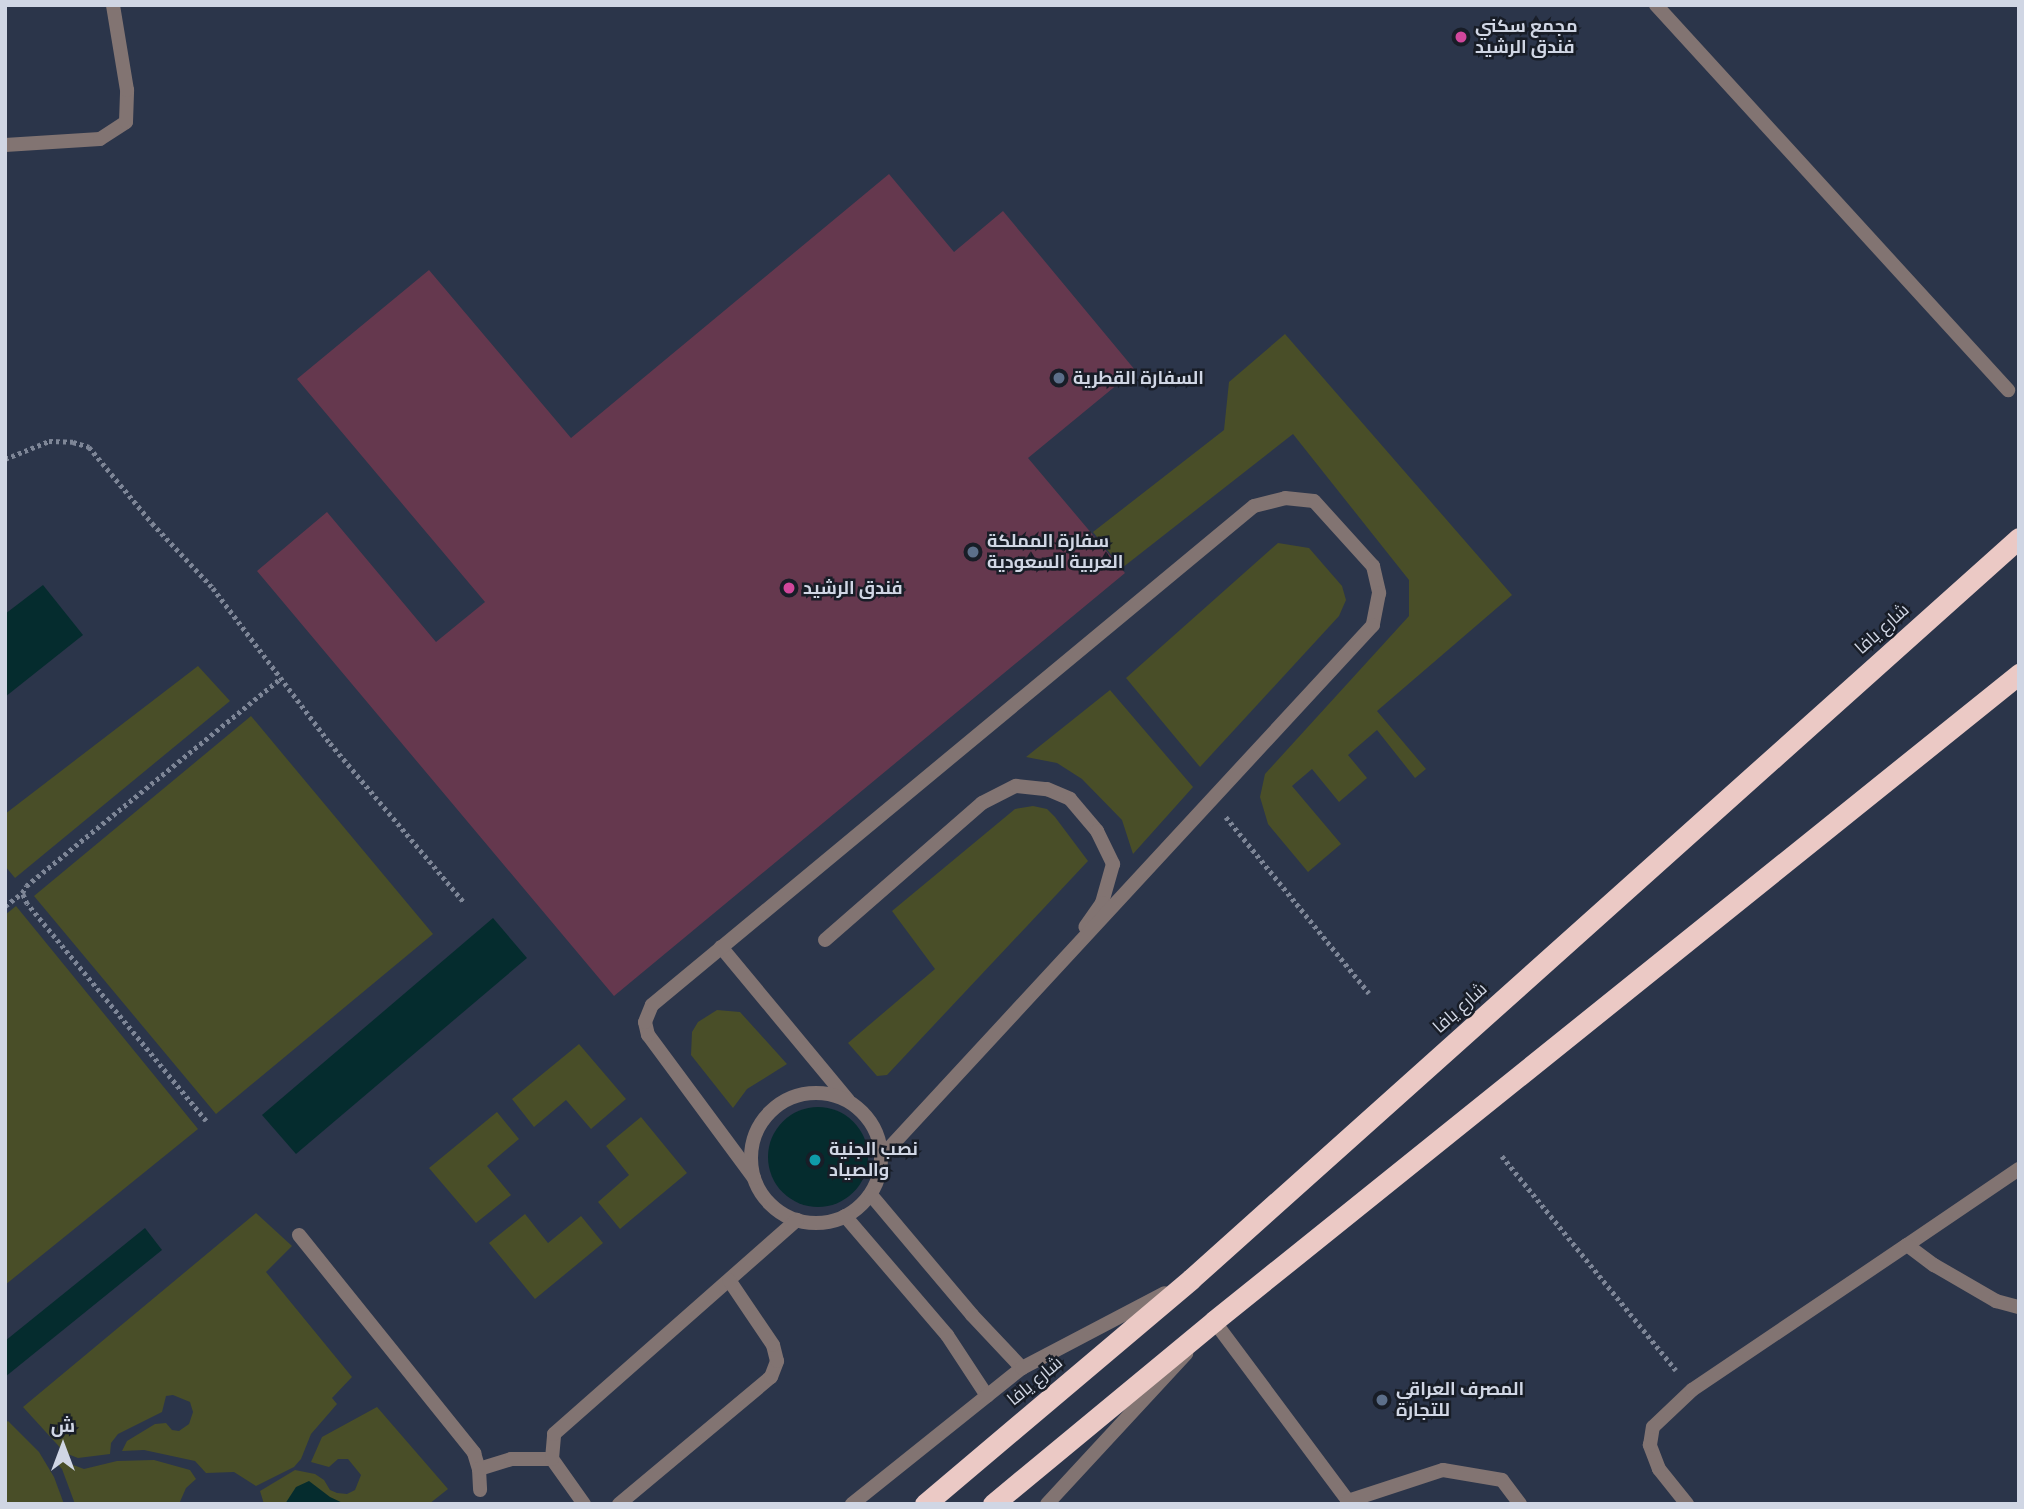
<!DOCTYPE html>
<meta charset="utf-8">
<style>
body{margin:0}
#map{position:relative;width:2024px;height:1509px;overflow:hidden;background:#2b354a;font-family:"IBM Plex Serif",Cairo,serif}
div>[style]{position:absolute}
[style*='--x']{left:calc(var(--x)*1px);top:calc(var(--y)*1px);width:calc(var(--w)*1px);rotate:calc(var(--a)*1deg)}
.green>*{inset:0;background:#494e28}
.water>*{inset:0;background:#052c2e}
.round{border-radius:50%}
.building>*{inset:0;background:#65384e}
.path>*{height:4.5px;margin-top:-2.25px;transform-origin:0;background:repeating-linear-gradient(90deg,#7e8697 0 3.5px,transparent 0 7px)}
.lane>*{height:14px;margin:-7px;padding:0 7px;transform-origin:7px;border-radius:7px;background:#827472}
.lane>.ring{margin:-7px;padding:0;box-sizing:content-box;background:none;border:14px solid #827472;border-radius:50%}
.street>*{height:14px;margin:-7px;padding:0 7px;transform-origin:7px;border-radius:7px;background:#827472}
.highway>*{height:21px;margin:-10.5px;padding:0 10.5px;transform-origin:10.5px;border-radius:10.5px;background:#ebc9c5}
.dots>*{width:19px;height:19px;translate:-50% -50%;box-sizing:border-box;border:4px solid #181d27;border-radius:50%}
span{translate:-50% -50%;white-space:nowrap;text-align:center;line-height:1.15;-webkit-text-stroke:5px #181d27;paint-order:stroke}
.poi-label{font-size:18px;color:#d0d6e4;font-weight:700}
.left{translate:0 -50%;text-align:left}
.street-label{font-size:18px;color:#d0d6e4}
.frame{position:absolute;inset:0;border:7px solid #d0d6e4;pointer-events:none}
.north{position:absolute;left:28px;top:1411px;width:70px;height:70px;-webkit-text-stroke:5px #181d27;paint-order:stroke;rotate:0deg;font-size:19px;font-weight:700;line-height:28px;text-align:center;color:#d0d6e4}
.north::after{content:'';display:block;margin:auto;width:24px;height:32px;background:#d0d6e4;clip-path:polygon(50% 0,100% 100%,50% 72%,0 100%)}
</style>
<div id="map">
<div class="green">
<i style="clip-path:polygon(1285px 334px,1512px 595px,1377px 711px,1426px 769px,1415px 778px,1377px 730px,1348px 755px,1367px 778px,1339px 802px,1312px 769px,1292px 786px,1341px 844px,1308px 872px,1268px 824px,1260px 797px,1265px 774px,1409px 616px,1409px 580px,1293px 434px,1122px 568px,1093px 532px,1224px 430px,1229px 382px)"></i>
<i style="clip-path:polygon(1278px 543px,1309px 548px,1342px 586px,1346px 600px,1339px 616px,1200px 767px,1126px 678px)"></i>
<i style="clip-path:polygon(198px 666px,230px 701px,15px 878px,5px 866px,5px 814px)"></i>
<i style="clip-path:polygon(1110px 690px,1193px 787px,1133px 854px,1122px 820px,1082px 779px,1057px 763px,1026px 757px)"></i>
<i style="clip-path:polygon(251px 716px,433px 934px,216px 1114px,34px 896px)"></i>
<i style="clip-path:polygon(1033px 806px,1047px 809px,1055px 817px,1088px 861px,887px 1075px,877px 1076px,848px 1043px,935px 969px,892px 911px,1015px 809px)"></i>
<i style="clip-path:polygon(16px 906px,198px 1129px,5px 1285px,5px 915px)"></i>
<i style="clip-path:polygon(717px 1010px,740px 1012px,787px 1064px,747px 1089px,733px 1108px,691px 1055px,692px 1032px,698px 1022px)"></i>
<i style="clip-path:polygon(579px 1044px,626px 1099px,591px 1129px,566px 1100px,534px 1127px,512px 1099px)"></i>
<i style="clip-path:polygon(497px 1112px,519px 1139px,487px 1166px,511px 1195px,476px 1223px,429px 1168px)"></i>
<i style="clip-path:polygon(641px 1117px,687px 1173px,620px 1229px,598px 1202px,629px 1175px,606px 1146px)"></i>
<i style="clip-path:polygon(256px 1213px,292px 1246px,266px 1272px,352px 1377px,332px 1398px,337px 1404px,311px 1434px,301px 1459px,294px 1467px,256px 1486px,234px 1472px,206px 1473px,195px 1461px,144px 1450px,122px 1451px,127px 1441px,155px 1424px,166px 1423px,172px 1430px,179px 1431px,189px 1424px,193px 1412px,190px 1402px,173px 1395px,166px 1396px,162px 1412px,118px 1434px,111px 1443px,110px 1454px,78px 1458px,65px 1453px,23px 1407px)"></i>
<i style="clip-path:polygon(525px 1214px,548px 1243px,581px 1216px,603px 1243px,535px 1299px,489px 1243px)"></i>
<i style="clip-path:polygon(377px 1407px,448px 1489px,429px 1504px,264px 1504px,260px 1491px,295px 1470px,315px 1474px,324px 1480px,330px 1490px,337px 1493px,347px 1494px,355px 1490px,361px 1475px,348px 1459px,338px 1459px,329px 1467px,311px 1462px,322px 1437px)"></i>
<i style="clip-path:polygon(8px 1421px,39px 1452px,54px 1477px,64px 1504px,5px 1504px,5px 1423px)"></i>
<i style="clip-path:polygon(57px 1459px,84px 1469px,117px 1461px,154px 1460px,190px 1470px,196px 1479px,186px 1488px,179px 1504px,75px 1504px,62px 1469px,55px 1461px)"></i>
</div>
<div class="water">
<i style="clip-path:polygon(43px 585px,83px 635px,5px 697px,5px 614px)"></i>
<i style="clip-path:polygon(493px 918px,527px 958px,296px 1154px,262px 1115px)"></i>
<i class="round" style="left:768px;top:1107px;width:100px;height:100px"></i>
<i style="clip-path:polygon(145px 1228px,162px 1250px,5px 1377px,5px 1341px)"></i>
<i style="clip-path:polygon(309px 1481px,330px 1497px,345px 1504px,285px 1504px,296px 1487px)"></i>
</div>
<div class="building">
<i style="clip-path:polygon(889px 174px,954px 252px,1003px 211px,1135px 370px,1028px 458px,1125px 573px,614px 996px,257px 571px,327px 512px,436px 642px,485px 602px,297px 379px,429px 270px,571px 438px)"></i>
</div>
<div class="path">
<i style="--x:5;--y:459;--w:48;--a:-22.2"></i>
<i style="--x:49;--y:441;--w:24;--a:2"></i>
<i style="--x:73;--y:442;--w:17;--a:17"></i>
<i style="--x:89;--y:447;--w:99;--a:50.3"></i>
<i style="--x:152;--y:523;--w:89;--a:46.8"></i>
<i style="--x:213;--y:588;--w:194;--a:53"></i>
<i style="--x:330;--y:743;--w:208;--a:49.9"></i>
<i style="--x:1226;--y:817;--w:227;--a:50.9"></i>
<i style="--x:5;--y:906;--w:21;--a:-37"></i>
<i style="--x:206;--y:1121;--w:281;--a:-129.5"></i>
<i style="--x:27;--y:904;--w:12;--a:-114"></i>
<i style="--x:22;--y:893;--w:8;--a:-60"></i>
<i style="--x:26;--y:886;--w:329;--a:-39.2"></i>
<i style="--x:1502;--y:1156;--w:276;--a:50.9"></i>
</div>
<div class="lane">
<i style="--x:1656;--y:5;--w:522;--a:47.56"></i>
<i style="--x:825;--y:940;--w:208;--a:-41.1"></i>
<i style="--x:982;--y:803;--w:38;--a:-27"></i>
<i style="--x:1016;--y:786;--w:31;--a:6"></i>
<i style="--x:1047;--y:789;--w:25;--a:23"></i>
<i style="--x:1070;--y:799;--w:42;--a:49.8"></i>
<i style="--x:1097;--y:831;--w:37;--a:64"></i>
<i style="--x:1113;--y:864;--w:41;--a:105.8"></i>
<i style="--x:1102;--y:903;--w:29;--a:125"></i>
<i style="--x:721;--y:947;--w:199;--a:50.3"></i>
<i class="ring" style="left:751px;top:1093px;width:116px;height:116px"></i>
<i style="--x:754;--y:1178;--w:178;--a:-126.5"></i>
<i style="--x:648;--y:1035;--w:13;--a:-103"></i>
<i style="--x:645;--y:1022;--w:18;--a:-68"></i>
<i style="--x:652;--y:1005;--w:782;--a:-39.66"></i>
<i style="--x:1254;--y:506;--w:32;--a:-14"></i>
<i style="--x:1285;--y:498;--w:29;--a:6"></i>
<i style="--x:1314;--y:501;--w:88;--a:47.8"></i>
<i style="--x:1373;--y:566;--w:28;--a:77"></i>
<i style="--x:1379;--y:593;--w:33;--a:101"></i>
<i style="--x:1373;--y:625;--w:723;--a:132.76"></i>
<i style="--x:871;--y:1195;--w:157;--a:49.9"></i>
<i style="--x:972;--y:1315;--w:73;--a:46.7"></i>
<i style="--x:845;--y:1216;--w:157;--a:49.4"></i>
<i style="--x:947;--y:1335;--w:73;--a:56.7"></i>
<i style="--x:299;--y:1235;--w:280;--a:51.2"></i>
<i style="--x:474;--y:1453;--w:17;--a:73"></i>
<i style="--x:479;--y:1469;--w:21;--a:87"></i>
<i style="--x:1907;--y:1245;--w:135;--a:-34.2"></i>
<i style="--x:1209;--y:1328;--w:9;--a:-54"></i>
<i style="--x:1214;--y:1321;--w:224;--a:53.3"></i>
<i style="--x:1348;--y:1501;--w:100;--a:-18.1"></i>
<i style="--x:1443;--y:1470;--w:60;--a:9.6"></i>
<i style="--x:1502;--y:1480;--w:30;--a:53"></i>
<i style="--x:479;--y:1469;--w:34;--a:-17"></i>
<i style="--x:511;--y:1459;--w:41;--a:0"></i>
<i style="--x:584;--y:1504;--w:55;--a:-125.4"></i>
<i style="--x:552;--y:1459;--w:25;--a:-85"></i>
<i style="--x:554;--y:1434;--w:324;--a:-41.4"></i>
<i style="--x:619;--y:1504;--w:198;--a:-39.9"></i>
<i style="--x:771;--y:1377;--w:17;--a:-69"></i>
<i style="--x:777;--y:1361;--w:16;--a:-104"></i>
<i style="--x:773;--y:1345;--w:78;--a:-124.1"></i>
<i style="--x:852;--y:1504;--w:218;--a:-38.7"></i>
<i style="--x:1022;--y:1368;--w:161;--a:-27.7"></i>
<i style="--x:1047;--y:1504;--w:205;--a:-47.2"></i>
<i style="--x:1687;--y:1504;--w:45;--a:-128.7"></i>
<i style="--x:1659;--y:1469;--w:26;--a:-111"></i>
<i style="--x:1650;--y:1445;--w:18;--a:-81"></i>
<i style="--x:1653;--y:1427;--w:54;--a:-43.5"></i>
<i style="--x:1692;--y:1390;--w:259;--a:-34"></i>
<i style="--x:1907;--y:1245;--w:34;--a:37"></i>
<i style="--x:1934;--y:1265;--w:72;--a:30.1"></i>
<i style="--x:1996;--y:1301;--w:24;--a:15"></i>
</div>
<div class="street">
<i style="--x:5;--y:145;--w:95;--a:-3.6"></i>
<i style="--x:100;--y:139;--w:31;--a:-33"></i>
<i style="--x:126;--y:122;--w:32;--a:-88"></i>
<i style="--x:127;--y:90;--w:86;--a:-99.4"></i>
</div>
<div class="highway">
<i style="--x:925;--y:1504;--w:348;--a:-40.2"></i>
<i style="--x:1191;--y:1279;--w:1111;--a:-41.83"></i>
<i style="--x:993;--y:1504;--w:287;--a:-39.6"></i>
<i style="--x:1214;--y:1321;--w:1033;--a:-38.79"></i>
</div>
<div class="dots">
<i style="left:1461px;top:37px;background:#d1479c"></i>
<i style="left:1059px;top:378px;background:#5c6f8a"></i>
<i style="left:973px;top:552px;background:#5c6f8a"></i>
<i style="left:789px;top:588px;background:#d1479c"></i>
<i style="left:815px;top:1160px;background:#0f9aa8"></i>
<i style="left:1382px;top:1400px;background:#5c6f8a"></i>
</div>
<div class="poi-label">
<span class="left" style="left:1475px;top:37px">مجمع سكني<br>فندق الرشيد</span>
<span class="left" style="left:1073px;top:378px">السفارة القطرية</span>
<span class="left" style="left:987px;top:552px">سفارة المملكة<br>العربية السعودية</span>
<span class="left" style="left:803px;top:588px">فندق الرشيد</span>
<span class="left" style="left:829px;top:1160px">نصب الجنية<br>والصياد</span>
<span class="left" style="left:1396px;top:1400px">المصرف العراقي<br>للتجارة</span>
</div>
<div class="street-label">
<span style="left:1882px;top:629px;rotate:-42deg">شارع يافا</span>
<span style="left:1460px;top:1008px;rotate:-42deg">شارع يافا</span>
<span style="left:1035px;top:1381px;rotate:-40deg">شارع يافا</span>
</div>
<div class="frame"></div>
<div class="north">ش</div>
</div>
